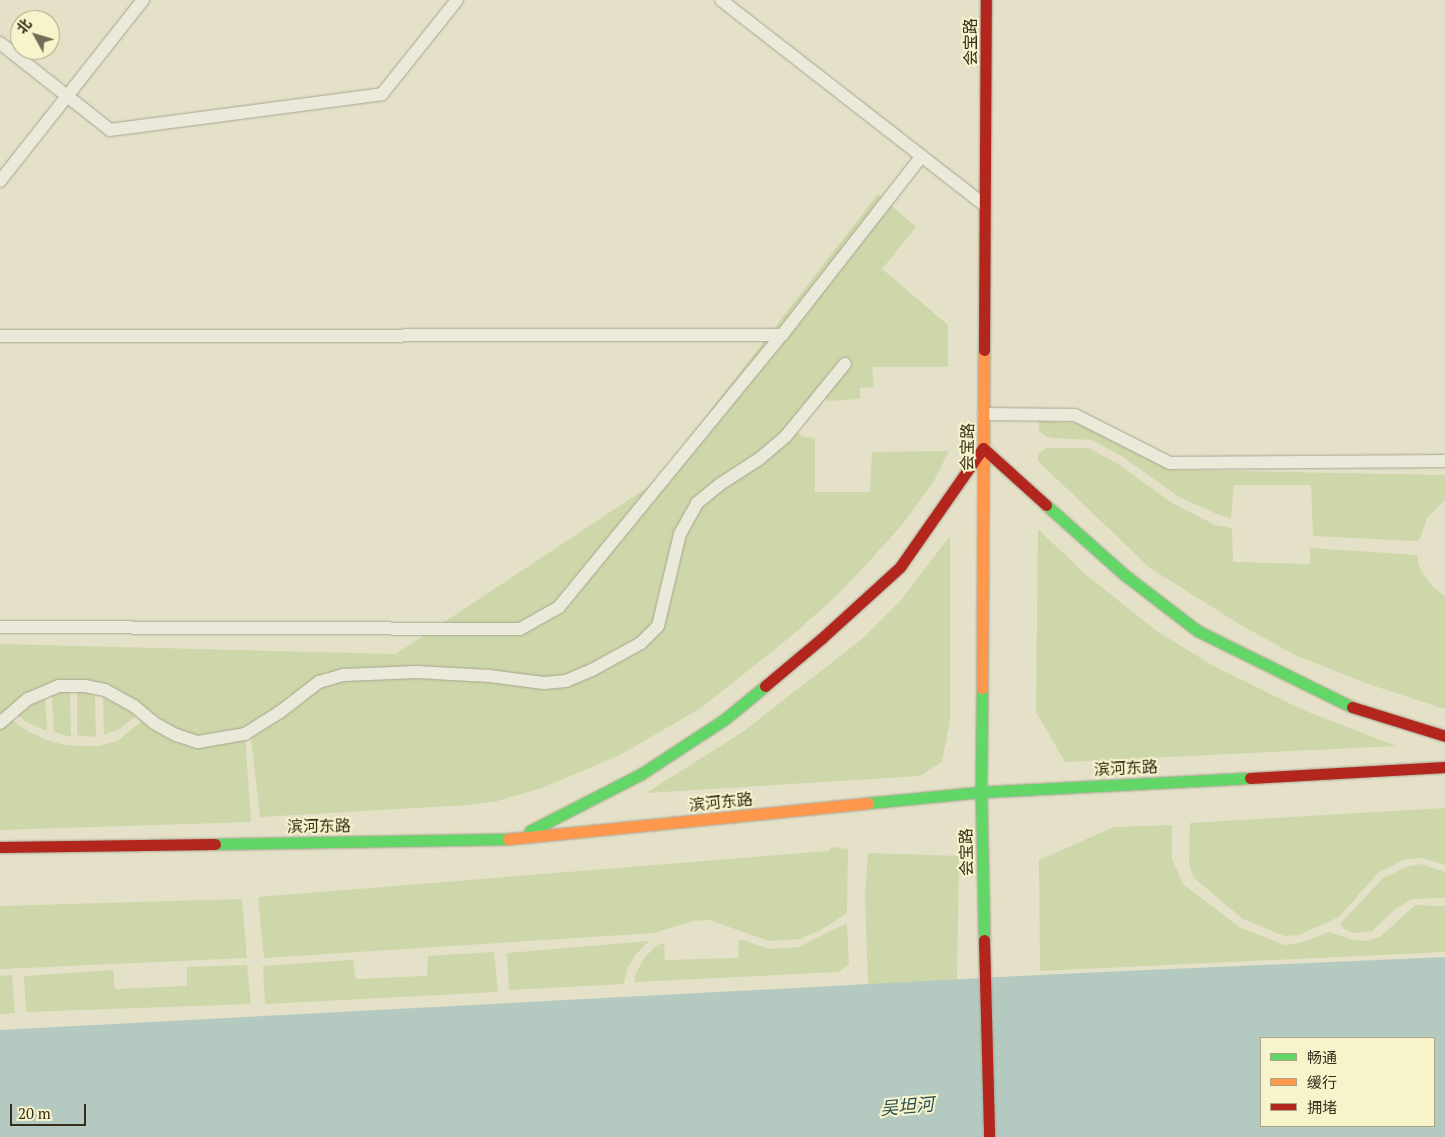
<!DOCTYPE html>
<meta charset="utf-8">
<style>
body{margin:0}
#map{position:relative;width:1445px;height:1137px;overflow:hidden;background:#e4e1c8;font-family:"PT Serif","Noto Sans SC",serif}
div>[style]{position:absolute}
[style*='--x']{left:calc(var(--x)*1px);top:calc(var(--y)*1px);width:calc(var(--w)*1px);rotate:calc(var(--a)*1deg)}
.green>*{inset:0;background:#cdd7a9}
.water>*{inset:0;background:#b4cac0}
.roads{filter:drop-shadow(0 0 1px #a8a492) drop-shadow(0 0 1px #a8a492)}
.lane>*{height:12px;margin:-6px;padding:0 6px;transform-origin:6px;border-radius:6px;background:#ebeada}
.fast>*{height:11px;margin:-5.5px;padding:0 5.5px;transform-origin:5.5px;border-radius:5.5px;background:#63d668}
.slow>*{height:11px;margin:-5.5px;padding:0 5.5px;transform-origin:5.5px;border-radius:5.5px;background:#ff974d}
.jam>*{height:11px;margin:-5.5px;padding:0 5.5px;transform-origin:5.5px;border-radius:5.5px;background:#b3261e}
span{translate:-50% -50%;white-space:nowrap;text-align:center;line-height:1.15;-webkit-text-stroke:4px #f7f3cb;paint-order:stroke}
.street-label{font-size:16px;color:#362d1a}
.water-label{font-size:18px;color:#295057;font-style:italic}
.legend{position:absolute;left:1260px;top:1037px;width:175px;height:90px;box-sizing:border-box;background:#f7f3cb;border:1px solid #aaa484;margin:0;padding:6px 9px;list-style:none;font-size:15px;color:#362d1a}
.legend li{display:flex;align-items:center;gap:10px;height:25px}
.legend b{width:25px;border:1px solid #aaa484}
.north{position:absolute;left:10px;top:10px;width:50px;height:50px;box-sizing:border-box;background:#f7f3cb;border:1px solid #aaa484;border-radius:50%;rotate:309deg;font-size:14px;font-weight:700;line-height:20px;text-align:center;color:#362d1a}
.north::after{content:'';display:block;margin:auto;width:18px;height:22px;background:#736c57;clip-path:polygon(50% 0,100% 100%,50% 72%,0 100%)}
.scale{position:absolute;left:10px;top:1104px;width:76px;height:22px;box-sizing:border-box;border:2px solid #362d1a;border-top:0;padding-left:6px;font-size:15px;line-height:18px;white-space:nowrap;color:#362d1a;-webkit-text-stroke:4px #f7f3cb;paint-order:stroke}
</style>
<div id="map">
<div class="green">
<i style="clip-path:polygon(evenodd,878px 194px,916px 227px,882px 269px,948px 325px,948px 367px,872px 367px,874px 387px,860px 388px,860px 399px,828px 401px,821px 393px,794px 427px,802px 437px,815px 438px,815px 492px,870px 492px,872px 452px,949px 451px,934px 481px,902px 525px,863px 568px,833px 599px,789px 638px,701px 708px,620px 755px,542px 788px,497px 801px,469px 805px,260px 817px,250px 731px,245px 734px,251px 822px,0 830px,0 644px,396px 654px,654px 483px,878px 194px,85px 686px,147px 717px,117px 741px,99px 746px,83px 746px,64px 745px,47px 740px,27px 731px,8px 717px,28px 699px,85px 686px)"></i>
<i style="clip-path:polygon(1039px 421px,1081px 423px,1173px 470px,1445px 475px,1445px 500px,1427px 518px,1420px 539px,1416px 541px,1313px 536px,1311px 485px,1234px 485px,1231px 518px,1217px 514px,1179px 497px,1123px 457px,1092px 440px,1053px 438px,1045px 436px,1039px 430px)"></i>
<i style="clip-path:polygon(1046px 448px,1089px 448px,1118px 464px,1172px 503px,1215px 525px,1232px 528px,1233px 562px,1310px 564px,1310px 548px,1417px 555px,1419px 566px,1424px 575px,1431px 585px,1445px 596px,1445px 709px,1368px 684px,1295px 655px,1239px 624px,1150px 568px,1038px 461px,1038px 454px)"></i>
<i style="clip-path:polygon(1038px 529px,1085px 574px,1158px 632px,1212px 665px,1303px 710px,1396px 746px,1065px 762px,1036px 712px)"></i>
<i style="clip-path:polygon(950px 536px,950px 720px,942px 762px,920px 776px,646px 793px,741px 733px,862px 639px,901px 600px)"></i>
<i style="clip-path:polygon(58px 691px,70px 691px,71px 737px,54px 732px,52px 694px)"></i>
<i style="clip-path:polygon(77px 691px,95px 694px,96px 737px,77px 735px)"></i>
<i style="clip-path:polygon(45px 696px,47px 731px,26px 722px,16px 714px,29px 702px)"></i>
<i style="clip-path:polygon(103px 697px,124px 707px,137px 715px,121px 728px,104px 735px)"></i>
<i style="clip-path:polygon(1445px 808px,1445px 865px,1423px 858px,1406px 859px,1378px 873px,1339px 917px,1299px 935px,1284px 936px,1243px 919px,1194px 878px,1189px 864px,1190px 823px)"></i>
<i style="clip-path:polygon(1172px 825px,1172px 859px,1183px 884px,1239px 927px,1285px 945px,1304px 942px,1329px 932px,1353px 940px,1368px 941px,1381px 936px,1415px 905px,1445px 906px,1445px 952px,1040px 971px,1039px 860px,1114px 827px)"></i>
<i style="clip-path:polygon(831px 847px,848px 849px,847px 913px,821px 930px,800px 939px,769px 941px,709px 920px,693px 921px,654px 933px,264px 958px,258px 897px,828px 851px)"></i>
<i style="clip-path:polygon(868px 853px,959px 856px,957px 980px,868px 985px,865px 895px)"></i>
<i style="clip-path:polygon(1422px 864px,1445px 872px,1445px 898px,1412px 899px,1394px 910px,1372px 931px,1353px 933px,1342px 928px,1341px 923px,1383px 878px,1409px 866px)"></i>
<i style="clip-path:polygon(242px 899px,247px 958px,0 969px,0 906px)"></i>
<i style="clip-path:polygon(847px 923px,849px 965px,838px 972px,634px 982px,636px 973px,644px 958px,657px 945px,664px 943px,665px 960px,738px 958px,739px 939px,770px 949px,799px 947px)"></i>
<i style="clip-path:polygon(649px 941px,636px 954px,627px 969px,624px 984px,509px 990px,507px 953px)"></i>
<i style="clip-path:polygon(494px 952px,498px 992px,265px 1004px,263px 966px,353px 960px,356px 979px,427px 976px,428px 956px)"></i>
<i style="clip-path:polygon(247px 965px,251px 1004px,26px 1012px,24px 976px,113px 970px,115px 989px,187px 986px,187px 967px)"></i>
<i style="clip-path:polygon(12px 975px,15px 1013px,0 1014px,0 976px)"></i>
</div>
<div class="water">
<i style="clip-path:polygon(evenodd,1445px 957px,1445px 1137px,0 1137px,0 1030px,1058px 974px,1445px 957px,1261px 1038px,1434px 1038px,1434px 1126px,1261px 1126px,1261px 1038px)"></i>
</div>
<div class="roads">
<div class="lane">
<i style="--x:721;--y:0;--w:333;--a:37.9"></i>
<i style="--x:0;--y:43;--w:140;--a:38.3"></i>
<i style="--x:110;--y:130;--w:274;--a:-7.5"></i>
<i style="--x:382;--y:94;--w:120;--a:-51.4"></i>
<i style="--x:0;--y:181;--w:231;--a:-51.7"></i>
<i style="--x:0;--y:336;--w:782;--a:-0.07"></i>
<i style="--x:782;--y:335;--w:227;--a:-52"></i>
<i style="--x:984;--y:414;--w:91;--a:0.6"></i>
<i style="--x:1075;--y:415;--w:106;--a:26.8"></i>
<i style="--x:1170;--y:463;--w:275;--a:-0.4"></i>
<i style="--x:0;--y:627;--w:520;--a:0.22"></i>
<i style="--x:520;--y:629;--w:45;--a:-29.4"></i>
<i style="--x:559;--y:607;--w:352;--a:-50.7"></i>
<i style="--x:0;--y:723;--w:37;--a:-41"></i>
<i style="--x:28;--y:699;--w:34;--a:-23"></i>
<i style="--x:59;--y:686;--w:26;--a:0"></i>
<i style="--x:85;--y:686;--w:20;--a:11"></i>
<i style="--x:105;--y:690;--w:33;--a:29"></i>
<i style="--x:134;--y:706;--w:26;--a:40"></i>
<i style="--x:154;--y:723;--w:25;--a:29"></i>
<i style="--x:176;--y:735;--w:23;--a:18"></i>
<i style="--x:198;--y:742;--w:48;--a:-9.7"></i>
<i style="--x:245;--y:734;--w:41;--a:-32.2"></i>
<i style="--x:280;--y:712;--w:49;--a:-37.6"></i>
<i style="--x:319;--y:682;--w:26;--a:-16"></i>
<i style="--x:344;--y:675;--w:72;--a:-2.4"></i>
<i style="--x:416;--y:672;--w:74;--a:3.1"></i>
<i style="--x:490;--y:676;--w:54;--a:7.4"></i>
<i style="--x:544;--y:683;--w:22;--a:-5"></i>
<i style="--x:566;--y:681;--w:28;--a:-23"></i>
<i style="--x:592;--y:670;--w:56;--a:-28.9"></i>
<i style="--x:641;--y:643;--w:24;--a:-45"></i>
<i style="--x:658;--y:626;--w:95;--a:-76.6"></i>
<i style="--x:680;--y:534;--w:35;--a:-61"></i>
<i style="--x:697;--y:503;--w:28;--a:-39"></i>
<i style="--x:719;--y:485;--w:48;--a:-33"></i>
<i style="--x:759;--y:459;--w:35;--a:-40"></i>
<i style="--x:786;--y:436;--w:93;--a:-50.7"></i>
</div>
<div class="fast">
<i style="--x:1046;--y:505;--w:107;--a:41.6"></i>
<i style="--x:1126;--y:576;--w:91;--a:37.4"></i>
<i style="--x:1198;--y:631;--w:172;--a:26.3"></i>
<i style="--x:982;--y:688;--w:104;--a:90.6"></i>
<i style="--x:981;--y:792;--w:148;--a:88.8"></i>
<i style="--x:868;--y:803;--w:114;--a:-5.6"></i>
<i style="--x:981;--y:792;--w:269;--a:-3"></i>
<i style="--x:530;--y:831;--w:125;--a:-27.2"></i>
<i style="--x:641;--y:774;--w:100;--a:-33.2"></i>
<i style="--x:725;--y:719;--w:52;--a:-39.5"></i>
<i style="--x:215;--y:844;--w:293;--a:-1"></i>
</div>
<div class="slow">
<i style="--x:982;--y:688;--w:338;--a:-89.7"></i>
<i style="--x:508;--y:839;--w:362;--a:-5.7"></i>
</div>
<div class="jam">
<i style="--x:984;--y:350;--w:350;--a:-89.7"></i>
<i style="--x:765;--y:686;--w:75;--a:-40.1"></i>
<i style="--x:822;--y:638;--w:105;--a:-42.3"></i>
<i style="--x:900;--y:567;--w:145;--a:-55.1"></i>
<i style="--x:983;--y:448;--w:85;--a:42.1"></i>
<i style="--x:1352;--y:707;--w:97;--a:17.3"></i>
<i style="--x:1250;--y:778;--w:195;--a:-3.2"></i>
<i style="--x:0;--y:847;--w:215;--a:-0.8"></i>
<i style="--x:984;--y:940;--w:197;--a:88.5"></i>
</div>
</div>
<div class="street-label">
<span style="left:970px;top:42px;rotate:-90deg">会宝路</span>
<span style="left:967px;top:447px;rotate:-89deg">会宝路</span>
<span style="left:1126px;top:768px;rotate:-3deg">滨河东路</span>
<span style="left:721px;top:802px;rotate:-6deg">滨河东路</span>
<span style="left:319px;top:826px;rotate:-1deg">滨河东路</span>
<span style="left:966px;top:852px;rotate:-91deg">会宝路</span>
</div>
<div class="water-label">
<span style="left:907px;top:1106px;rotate:-5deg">吴坦河</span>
</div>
<ul class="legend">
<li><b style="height:6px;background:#63d668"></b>畅通</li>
<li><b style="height:6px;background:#ff974d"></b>缓行</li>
<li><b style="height:6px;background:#b3261e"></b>拥堵</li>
</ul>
<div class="north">北</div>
<div class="scale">20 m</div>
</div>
